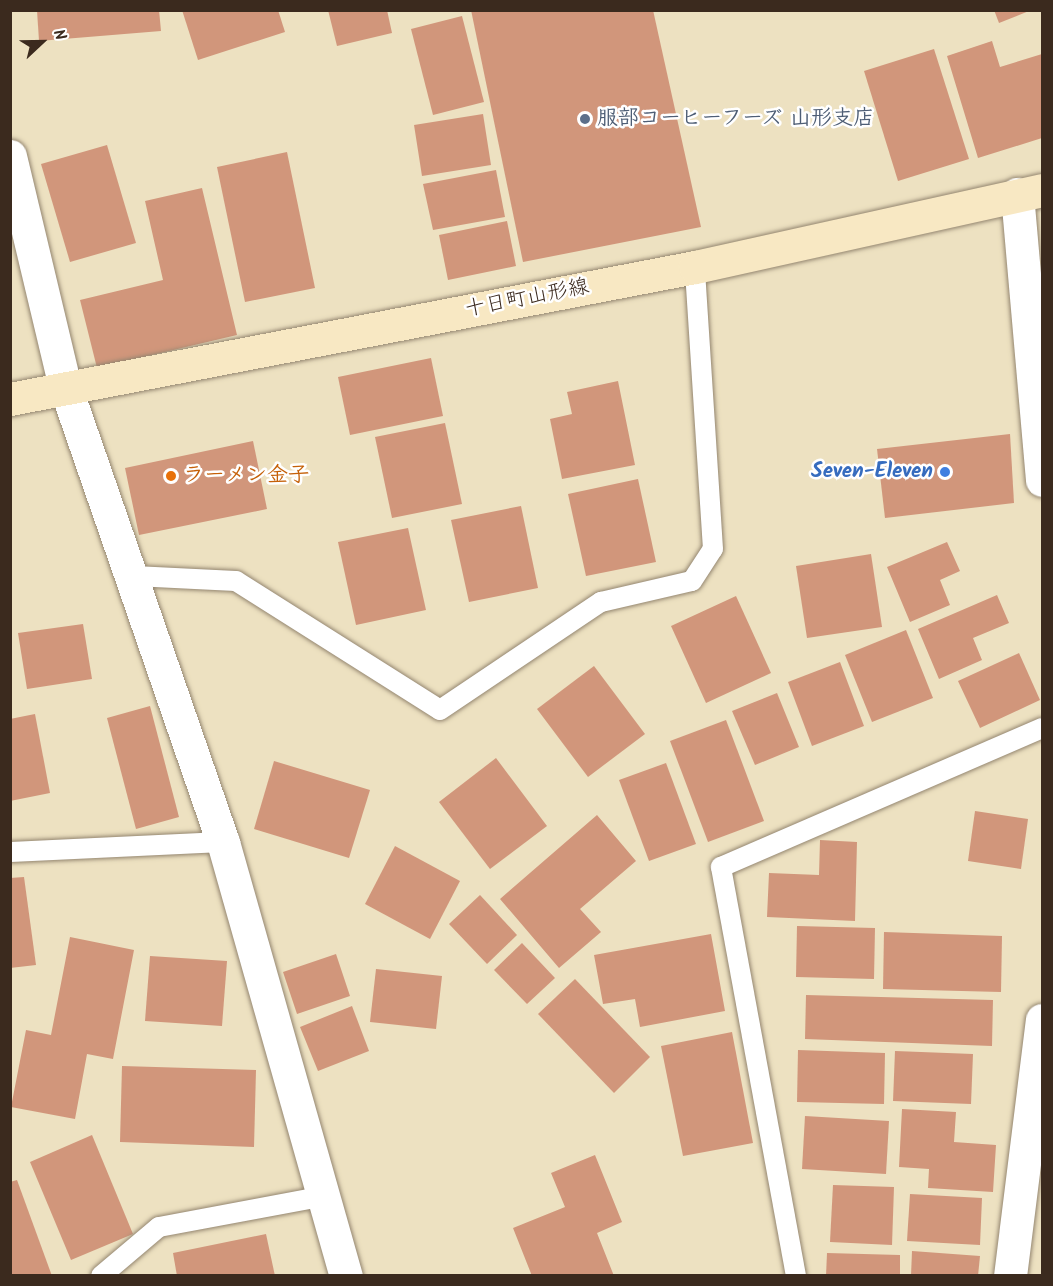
<!DOCTYPE html>
<meta charset="utf-8">
<style>
body{margin:0}
#map{position:relative;width:1053px;height:1286px;overflow:hidden;background:#ede1c1;font-family:Kalam,"Klee One",sans-serif}
div>[style]{position:absolute}
[style*='--x']{left:calc(var(--x)*1px);top:calc(var(--y)*1px);width:calc(var(--w)*1px);rotate:calc(var(--a)*1deg)}
.building>*{inset:0;background:#d1967b}
.roads{filter:drop-shadow(0 0 2px #948670) drop-shadow(0 0 2px #948670)}
.service>*{height:20px;margin:-10px;padding:0 10px;transform-origin:10px;border-radius:10px;background:#fff}
.minor>*{height:33px;margin:-16.5px;padding:0 16.5px;transform-origin:16.5px;border-radius:16.5px;background:#fff}
.secondary>*{height:33px;margin:-16.5px;padding:0 16.5px;transform-origin:16.5px;border-radius:16.5px;background:#f8e8c3}
.dots>*{width:16px;height:16px;translate:-50% -50%;box-sizing:border-box;border:3px solid #fff;border-radius:50%}
span{translate:-50% -50%;white-space:nowrap;text-align:center;line-height:1.15;-webkit-text-stroke:5px #fff;paint-order:stroke}
.service-label{font-size:21px;color:#4e5e75;font-weight:700}
.left{translate:0 -50%;text-align:left}
.street-label{font-size:21px;color:#3b2a1e}
.shop-label{font-size:21px;color:#366cbe;font-weight:700}
.right{translate:-100% -50%;text-align:right}
.food-label{font-size:21px;color:#c56008;font-weight:700}
.frame{position:absolute;inset:0;border:12px solid #3b2a1e;pointer-events:none}
.north{position:absolute;left:12px;top:12px;width:60px;height:60px;-webkit-text-stroke:4px #fff;paint-order:stroke;rotate:68deg;font-size:16px;font-weight:700;line-height:24px;text-align:center;color:#3b2a1e}
.north::after{content:'';display:block;margin:auto;width:21px;height:27px;background:#3b2a1e;clip-path:polygon(50% 0,100% 100%,50% 72%,0 100%)}
</style>
<div id="map">
<div class="building">
<i style="clip-path:polygon(37px 10px,159px 10px,161px 31px,39px 41px)"></i>
<i style="clip-path:polygon(182px 10px,278px 10px,285px 32px,198px 60px)"></i>
<i style="clip-path:polygon(328px 10px,387px 10px,392px 33px,337px 46px)"></i>
<i style="clip-path:polygon(471px 10px,653px 10px,701px 227px,523px 262px)"></i>
<i style="clip-path:polygon(994px 10px,1029px 10px,1029px 11px,999px 23px)"></i>
<i style="clip-path:polygon(462px 16px,484px 102px,433px 115px,411px 29px)"></i>
<i style="clip-path:polygon(992px 41px,1000px 67px,1042px 54px,1042px 138px,978px 158px,947px 56px)"></i>
<i style="clip-path:polygon(934px 49px,969px 159px,898px 181px,864px 71px)"></i>
<i style="clip-path:polygon(483px 114px,491px 165px,422px 176px,414px 125px)"></i>
<i style="clip-path:polygon(107px 145px,136px 243px,70px 262px,41px 164px)"></i>
<i style="clip-path:polygon(287px 152px,315px 288px,245px 302px,217px 167px)"></i>
<i style="clip-path:polygon(496px 170px,505px 217px,433px 230px,423px 184px)"></i>
<i style="clip-path:polygon(202px 188px,237px 335px,97px 368px,80px 300px,163px 280px,145px 201px)"></i>
<i style="clip-path:polygon(507px 221px,516px 266px,448px 280px,439px 235px)"></i>
<i style="clip-path:polygon(431px 358px,443px 416px,350px 435px,338px 377px)"></i>
<i style="clip-path:polygon(618px 381px,635px 465px,562px 479px,550px 419px,572px 414px,567px 392px)"></i>
<i style="clip-path:polygon(445px 423px,462px 504px,392px 518px,375px 437px)"></i>
<i style="clip-path:polygon(1010px 434px,1014px 503px,885px 518px,877px 449px)"></i>
<i style="clip-path:polygon(253px 441px,267px 509px,139px 535px,125px 468px)"></i>
<i style="clip-path:polygon(638px 479px,656px 562px,586px 576px,568px 494px)"></i>
<i style="clip-path:polygon(521px 506px,538px 588px,469px 602px,451px 520px)"></i>
<i style="clip-path:polygon(408px 528px,426px 610px,356px 625px,338px 542px)"></i>
<i style="clip-path:polygon(947px 542px,960px 571px,940px 580px,950px 605px,910px 622px,887px 567px)"></i>
<i style="clip-path:polygon(871px 554px,882px 627px,807px 638px,796px 566px)"></i>
<i style="clip-path:polygon(997px 595px,1009px 623px,973px 638px,982px 660px,939px 679px,918px 629px)"></i>
<i style="clip-path:polygon(736px 596px,771px 673px,706px 703px,671px 626px)"></i>
<i style="clip-path:polygon(83px 624px,92px 679px,27px 689px,18px 633px)"></i>
<i style="clip-path:polygon(906px 630px,933px 698px,872px 722px,845px 655px)"></i>
<i style="clip-path:polygon(1019px 653px,1040px 700px,980px 728px,958px 681px)"></i>
<i style="clip-path:polygon(840px 662px,864px 726px,812px 746px,788px 682px)"></i>
<i style="clip-path:polygon(594px 666px,645px 734px,588px 777px,537px 709px)"></i>
<i style="clip-path:polygon(777px 693px,799px 747px,755px 765px,732px 711px)"></i>
<i style="clip-path:polygon(150px 706px,179px 817px,136px 829px,107px 718px)"></i>
<i style="clip-path:polygon(35px 714px,50px 793px,10px 801px,10px 719px)"></i>
<i style="clip-path:polygon(726px 720px,764px 821px,708px 842px,670px 741px)"></i>
<i style="clip-path:polygon(496px 758px,547px 826px,490px 869px,439px 802px)"></i>
<i style="clip-path:polygon(274px 761px,370px 790px,349px 858px,254px 829px)"></i>
<i style="clip-path:polygon(666px 763px,696px 844px,649px 861px,619px 780px)"></i>
<i style="clip-path:polygon(975px 811px,1028px 819px,1021px 869px,968px 861px)"></i>
<i style="clip-path:polygon(597px 815px,636px 861px,580px 909px,601px 932px,559px 968px,500px 899px)"></i>
<i style="clip-path:polygon(820px 840px,857px 842px,855px 921px,767px 917px,769px 873px,819px 875px)"></i>
<i style="clip-path:polygon(395px 846px,460px 881px,430px 939px,365px 904px)"></i>
<i style="clip-path:polygon(24px 877px,36px 965px,10px 968px,10px 878px)"></i>
<i style="clip-path:polygon(480px 895px,517px 935px,487px 964px,449px 924px)"></i>
<i style="clip-path:polygon(797px 926px,875px 928px,874px 979px,796px 977px)"></i>
<i style="clip-path:polygon(884px 932px,1002px 936px,1001px 992px,883px 989px)"></i>
<i style="clip-path:polygon(711px 934px,725px 1011px,640px 1027px,635px 999px,603px 1004px,594px 955px)"></i>
<i style="clip-path:polygon(70px 937px,134px 950px,113px 1059px,87px 1054px,75px 1119px,11px 1107px,26px 1030px,51px 1035px)"></i>
<i style="clip-path:polygon(522px 943px,555px 978px,527px 1004px,494px 970px)"></i>
<i style="clip-path:polygon(336px 954px,350px 996px,297px 1014px,283px 972px)"></i>
<i style="clip-path:polygon(150px 956px,227px 961px,222px 1026px,145px 1021px)"></i>
<i style="clip-path:polygon(376px 969px,442px 976px,436px 1029px,370px 1022px)"></i>
<i style="clip-path:polygon(575px 979px,650px 1057px,614px 1093px,538px 1014px)"></i>
<i style="clip-path:polygon(806px 995px,993px 1000px,992px 1046px,805px 1039px)"></i>
<i style="clip-path:polygon(352px 1006px,369px 1051px,318px 1071px,300px 1027px)"></i>
<i style="clip-path:polygon(732px 1032px,753px 1143px,683px 1156px,661px 1046px)"></i>
<i style="clip-path:polygon(798px 1050px,885px 1053px,884px 1104px,797px 1102px)"></i>
<i style="clip-path:polygon(895px 1051px,973px 1054px,971px 1104px,893px 1101px)"></i>
<i style="clip-path:polygon(122px 1066px,256px 1070px,254px 1147px,120px 1142px)"></i>
<i style="clip-path:polygon(902px 1109px,956px 1112px,954px 1142px,996px 1145px,993px 1192px,928px 1188px,929px 1169px,899px 1167px)"></i>
<i style="clip-path:polygon(805px 1116px,889px 1121px,886px 1174px,802px 1169px)"></i>
<i style="clip-path:polygon(92px 1135px,133px 1234px,71px 1260px,30px 1162px)"></i>
<i style="clip-path:polygon(595px 1155px,622px 1222px,597px 1233px,614px 1276px,532px 1276px,513px 1228px,565px 1207px,551px 1173px)"></i>
<i style="clip-path:polygon(17px 1180px,52px 1276px,10px 1276px,10px 1182px)"></i>
<i style="clip-path:polygon(833px 1185px,894px 1187px,892px 1245px,830px 1242px)"></i>
<i style="clip-path:polygon(910px 1194px,982px 1198px,980px 1245px,907px 1241px)"></i>
<i style="clip-path:polygon(266px 1234px,275px 1276px,177px 1276px,173px 1253px)"></i>
<i style="clip-path:polygon(912px 1251px,980px 1256px,978px 1276px,911px 1276px)"></i>
<i style="clip-path:polygon(827px 1253px,900px 1255px,900px 1276px,826px 1276px)"></i>
</div>
<div class="roads">
<div class="service">
<i style="--x:134;--y:576;--w:102;--a:2.8"></i>
<i style="--x:236;--y:581;--w:241;--a:32.3"></i>
<i style="--x:440;--y:710;--w:194;--a:-33.9"></i>
<i style="--x:601;--y:602;--w:93;--a:-13"></i>
<i style="--x:692;--y:581;--w:38;--a:-57"></i>
<i style="--x:713;--y:549;--w:283;--a:-93.7"></i>
<i style="--x:10;--y:852;--w:213;--a:-2.7"></i>
<i style="--x:101;--y:1276;--w:76;--a:-40.2"></i>
<i style="--x:159;--y:1227;--w:164;--a:-10.6"></i>
<i style="--x:796;--y:1276;--w:416;--a:-100.4"></i>
<i style="--x:721;--y:867;--w:350;--a:-23.4"></i>
</div>
<div class="minor">
<i style="--x:10;--y:156;--w:236;--a:76.6"></i>
<i style="--x:65;--y:386;--w:483;--a:70.9"></i>
<i style="--x:223;--y:842;--w:451;--a:74.2"></i>
<i style="--x:1017;--y:194;--w:287;--a:85"></i>
<i style="--x:1010;--y:1276;--w:258;--a:-82.9"></i>
</div>
<div class="secondary">
<i style="--x:10;--y:399;--w:698;--a:-10.91"></i>
<i style="--x:695;--y:267;--w:355;--a:-12.5"></i>
</div>
</div>
<div class="dots">
<i style="left:585px;top:119px;background:#5c6f8a"></i>
<i style="left:945px;top:472px;background:#3f7fe0"></i>
<i style="left:171px;top:476px;background:#e8710a"></i>
</div>
<div class="service-label">
<span class="left" style="left:597px;top:119px">服部コーヒーフーズ 山形支店</span>
</div>
<div class="street-label">
<span style="left:527px;top:299px;rotate:-11deg">十日町山形線</span>
</div>
<div class="shop-label">
<span class="right" style="left:933px;top:472px">Seven-Eleven</span>
</div>
<div class="food-label">
<span class="left" style="left:183px;top:476px">ラーメン金子</span>
</div>
<div class="frame"></div>
<div class="north">N</div>
</div>
